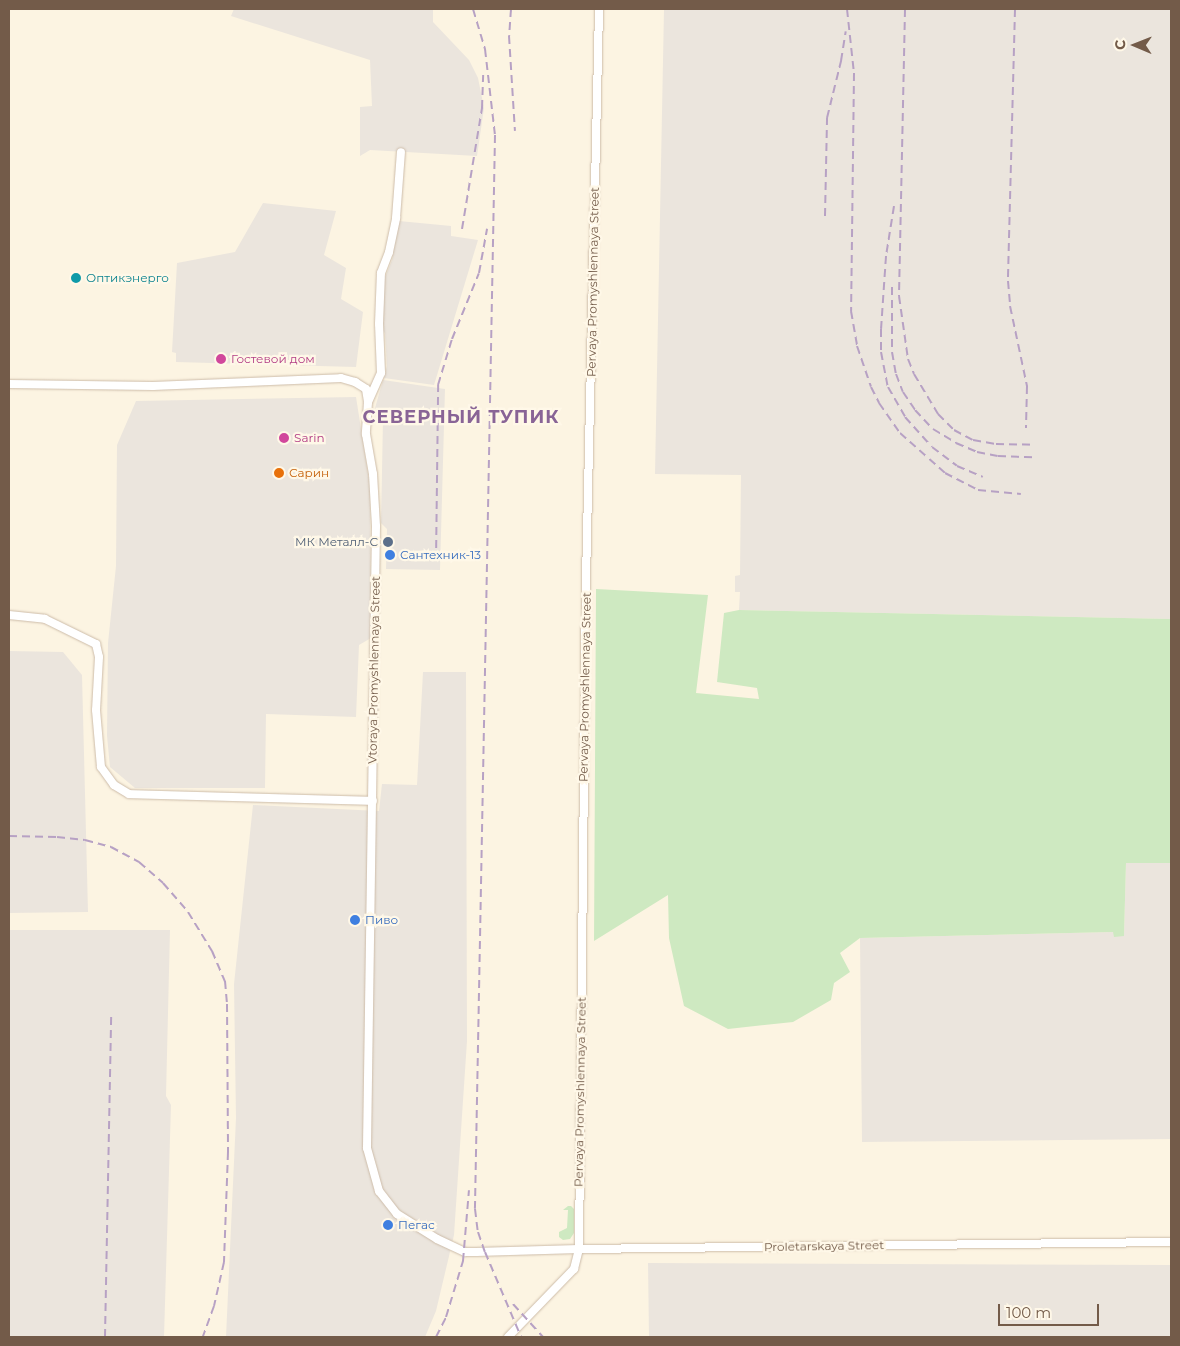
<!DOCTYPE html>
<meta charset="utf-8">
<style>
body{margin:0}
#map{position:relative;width:1180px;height:1346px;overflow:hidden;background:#fcf4e2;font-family:Montserrat,sans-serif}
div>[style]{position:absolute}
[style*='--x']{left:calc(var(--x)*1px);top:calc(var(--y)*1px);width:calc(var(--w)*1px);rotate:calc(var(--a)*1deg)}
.industrial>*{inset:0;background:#ebe5dd}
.green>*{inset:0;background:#cee9c1}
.roads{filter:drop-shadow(0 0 1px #cdbca9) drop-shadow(0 0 1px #cdbca9)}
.street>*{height:8px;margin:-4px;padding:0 4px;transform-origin:4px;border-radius:4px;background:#fff}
.rail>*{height:2px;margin-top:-1px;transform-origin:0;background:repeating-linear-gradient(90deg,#b7a1c4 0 8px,transparent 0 13px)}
.dots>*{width:14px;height:14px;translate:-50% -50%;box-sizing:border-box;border:2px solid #fff8e8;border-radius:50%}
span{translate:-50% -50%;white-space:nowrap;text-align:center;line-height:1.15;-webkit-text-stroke:4.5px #fff8e8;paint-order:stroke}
.culture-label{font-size:12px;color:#0d838f}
.left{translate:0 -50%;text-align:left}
.street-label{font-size:12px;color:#735b49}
.hotel-label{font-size:12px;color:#b23c85}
.food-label{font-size:12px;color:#c56008}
.service-label{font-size:12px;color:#4e5e75}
.right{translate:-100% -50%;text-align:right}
.shop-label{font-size:12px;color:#366cbe}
.district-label{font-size:18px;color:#896496;font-weight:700;letter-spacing:1px}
.frame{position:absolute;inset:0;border:10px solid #735b49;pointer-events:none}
.north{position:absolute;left:1110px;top:20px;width:50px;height:50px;-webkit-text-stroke:4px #fff8e8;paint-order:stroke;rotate:271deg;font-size:14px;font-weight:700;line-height:20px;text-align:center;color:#735b49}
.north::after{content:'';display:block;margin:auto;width:18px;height:22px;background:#735b49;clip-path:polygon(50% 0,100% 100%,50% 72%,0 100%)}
.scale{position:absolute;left:998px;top:1304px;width:101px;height:22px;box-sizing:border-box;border:2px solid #735b49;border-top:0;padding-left:6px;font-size:15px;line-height:18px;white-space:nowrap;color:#735b49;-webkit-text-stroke:4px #fff8e8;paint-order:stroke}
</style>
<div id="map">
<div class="industrial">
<i style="clip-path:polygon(234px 9px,433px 9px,433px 22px,469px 60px,478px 78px,484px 108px,477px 156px,370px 150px,360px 156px,360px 107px,372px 106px,370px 60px,231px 16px)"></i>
<i style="clip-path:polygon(664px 9px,1171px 9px,1171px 619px,739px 610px,740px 592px,735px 592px,735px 576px,740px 575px,741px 475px,655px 474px)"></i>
<i style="clip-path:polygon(263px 203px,336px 211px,324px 255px,346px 268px,341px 299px,363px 312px,356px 367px,176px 362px,176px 353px,172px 352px,177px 263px,235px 252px)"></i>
<i style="clip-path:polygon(399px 221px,451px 226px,451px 236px,478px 240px,434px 385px,384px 378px,387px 366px,385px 333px,382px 330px,383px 282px,392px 260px)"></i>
<i style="clip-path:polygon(383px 380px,445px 389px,440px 570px,386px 569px,387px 529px,381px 523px,383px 419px,375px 408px)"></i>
<i style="clip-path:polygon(356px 397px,370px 486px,371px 638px,359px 645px,356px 717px,266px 714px,265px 788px,135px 788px,110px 767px,107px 736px,108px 643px,116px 566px,117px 445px,136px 401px)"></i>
<i style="clip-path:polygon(9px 651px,63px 652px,82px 675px,88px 912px,9px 913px)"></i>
<i style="clip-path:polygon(423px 672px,466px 672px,467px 1041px,454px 1235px,436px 1311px,425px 1337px,226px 1337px,236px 1118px,234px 984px,253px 805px,379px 811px,382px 784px,417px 785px)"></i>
<i style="clip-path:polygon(1126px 863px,1171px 863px,1171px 1139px,862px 1142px,860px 938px,1113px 932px,1124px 936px)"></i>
<i style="clip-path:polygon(9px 930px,170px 930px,166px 1096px,171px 1105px,164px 1337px,9px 1337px)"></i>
<i style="clip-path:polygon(648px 1263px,1171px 1265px,1171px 1337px,649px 1337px)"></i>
</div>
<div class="green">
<i style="clip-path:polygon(596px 589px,708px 595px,696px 693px,759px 699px,757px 688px,717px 682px,724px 613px,739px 610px,1171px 619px,1171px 863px,1126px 863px,1124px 936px,1114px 937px,1113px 932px,860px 938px,840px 953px,850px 972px,834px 983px,831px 1000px,793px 1022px,728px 1029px,684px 1006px,669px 938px,668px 895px,594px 941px)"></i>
<i style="clip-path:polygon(568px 1206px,571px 1206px,574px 1209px,574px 1233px,570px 1239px,563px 1240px,559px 1237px,559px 1232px,567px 1228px,568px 1210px,563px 1210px)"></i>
</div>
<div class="roads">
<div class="street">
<i style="--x:9;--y:384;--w:144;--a:0.8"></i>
<i style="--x:153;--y:386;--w:188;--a:-2.4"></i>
<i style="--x:341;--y:378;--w:15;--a:16"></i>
<i style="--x:355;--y:382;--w:13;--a:32"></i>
<i style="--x:366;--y:389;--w:13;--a:81"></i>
<i style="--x:368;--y:402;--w:32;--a:94"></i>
<i style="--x:366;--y:434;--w:41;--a:80.1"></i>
<i style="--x:373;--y:474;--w:52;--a:86.7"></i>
<i style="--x:376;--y:526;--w:622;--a:90.83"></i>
<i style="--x:367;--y:1148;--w:45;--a:74.4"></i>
<i style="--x:379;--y:1191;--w:29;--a:52"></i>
<i style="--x:397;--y:1214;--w:47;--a:32"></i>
<i style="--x:437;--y:1239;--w:31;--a:25"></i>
<i style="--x:465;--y:1252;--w:11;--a:0"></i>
<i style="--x:476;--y:1252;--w:103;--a:-1.7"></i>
<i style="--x:579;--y:1249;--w:592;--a:-0.68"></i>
<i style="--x:368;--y:402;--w:32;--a:-66"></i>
<i style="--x:381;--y:373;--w:49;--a:-92.3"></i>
<i style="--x:379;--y:324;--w:51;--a:-87.8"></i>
<i style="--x:381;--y:273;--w:22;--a:-69"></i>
<i style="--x:389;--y:252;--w:35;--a:-78"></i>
<i style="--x:396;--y:218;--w:66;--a:-85.7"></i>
<i style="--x:9;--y:615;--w:36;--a:6"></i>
<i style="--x:45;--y:619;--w:57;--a:26.1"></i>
<i style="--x:96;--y:644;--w:13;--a:77"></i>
<i style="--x:99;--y:657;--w:53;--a:93.2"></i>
<i style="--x:96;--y:710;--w:57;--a:85"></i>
<i style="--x:101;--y:767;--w:22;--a:54"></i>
<i style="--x:114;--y:785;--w:17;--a:31"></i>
<i style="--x:129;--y:794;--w:244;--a:1.6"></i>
<i style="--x:508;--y:1337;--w:95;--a:-45.9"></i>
<i style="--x:574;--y:1269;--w:21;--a:-76"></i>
<i style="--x:579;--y:1249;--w:670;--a:-89.4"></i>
<i style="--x:586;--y:579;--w:570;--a:-88.69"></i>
</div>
</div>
<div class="rail">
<i style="--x:473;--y:9;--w:42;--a:73.3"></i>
<i style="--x:485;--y:49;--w:87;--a:83.4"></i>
<i style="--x:495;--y:135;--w:1074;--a:91.07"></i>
<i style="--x:475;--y:1209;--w:23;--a:83"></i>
<i style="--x:478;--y:1232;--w:21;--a:71"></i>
<i style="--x:485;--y:1252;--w:92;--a:67"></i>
<i style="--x:511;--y:9;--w:27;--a:94"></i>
<i style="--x:509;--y:36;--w:95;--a:86.4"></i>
<i style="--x:847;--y:9;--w:64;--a:83.8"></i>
<i style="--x:854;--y:73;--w:238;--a:90.7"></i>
<i style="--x:851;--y:311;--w:36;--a:80"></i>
<i style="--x:857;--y:346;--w:43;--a:71.1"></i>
<i style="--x:871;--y:387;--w:18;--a:63"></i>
<i style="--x:879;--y:403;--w:37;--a:55"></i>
<i style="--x:900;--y:433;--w:60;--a:41.6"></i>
<i style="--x:945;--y:473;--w:37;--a:27"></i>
<i style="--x:978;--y:490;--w:43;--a:5.3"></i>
<i style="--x:905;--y:9;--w:287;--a:91.2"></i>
<i style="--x:899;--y:296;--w:64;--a:81.9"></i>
<i style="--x:908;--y:359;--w:16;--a:68"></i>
<i style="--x:914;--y:374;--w:47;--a:59"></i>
<i style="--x:938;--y:414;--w:23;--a:45"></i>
<i style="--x:954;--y:430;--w:21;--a:28"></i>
<i style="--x:973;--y:440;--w:23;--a:10"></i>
<i style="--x:996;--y:444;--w:39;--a:1"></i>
<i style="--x:1015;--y:9;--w:272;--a:91.5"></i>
<i style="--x:1008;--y:281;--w:25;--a:85"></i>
<i style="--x:1010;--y:306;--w:82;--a:78"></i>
<i style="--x:1027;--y:386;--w:42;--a:91.4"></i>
<i style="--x:894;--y:206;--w:51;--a:99.1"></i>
<i style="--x:886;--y:256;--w:73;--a:93.9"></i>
<i style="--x:881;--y:329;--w:23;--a:90"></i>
<i style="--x:881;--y:352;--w:36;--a:79"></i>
<i style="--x:888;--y:387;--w:34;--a:60"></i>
<i style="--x:905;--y:417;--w:40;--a:48"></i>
<i style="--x:932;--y:447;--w:31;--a:37"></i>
<i style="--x:957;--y:466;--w:28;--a:23"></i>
<i style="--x:825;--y:216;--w:98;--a:-88.8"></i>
<i style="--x:827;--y:118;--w:59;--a:-76.2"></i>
<i style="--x:841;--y:61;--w:30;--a:-81"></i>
<i style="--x:462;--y:229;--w:123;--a:-80.6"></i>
<i style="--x:482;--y:108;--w:33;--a:-88"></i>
<i style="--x:892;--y:287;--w:65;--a:90"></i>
<i style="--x:892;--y:352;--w:22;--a:80"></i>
<i style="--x:896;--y:374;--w:19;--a:69"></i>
<i style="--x:903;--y:392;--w:22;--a:56"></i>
<i style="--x:915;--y:410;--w:26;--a:47"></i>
<i style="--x:933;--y:429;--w:27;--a:31"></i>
<i style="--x:956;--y:443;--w:23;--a:23"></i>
<i style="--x:977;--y:452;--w:21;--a:11"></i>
<i style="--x:998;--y:456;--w:36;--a:2"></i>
<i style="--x:436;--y:561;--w:176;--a:-89.3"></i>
<i style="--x:438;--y:385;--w:48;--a:-73.1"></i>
<i style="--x:452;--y:339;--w:71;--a:-67.8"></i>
<i style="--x:479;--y:273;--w:45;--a:-79.7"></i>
<i style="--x:9;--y:836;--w:48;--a:1.2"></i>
<i style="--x:57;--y:837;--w:28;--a:6"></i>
<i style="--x:85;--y:840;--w:27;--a:15"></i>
<i style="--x:111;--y:847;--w:32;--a:28"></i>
<i style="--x:139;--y:862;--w:32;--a:41"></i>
<i style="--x:163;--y:883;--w:38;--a:49"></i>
<i style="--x:188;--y:912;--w:46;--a:58.4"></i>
<i style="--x:212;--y:951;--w:33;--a:67"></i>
<i style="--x:225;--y:981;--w:23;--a:85"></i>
<i style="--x:227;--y:1004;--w:148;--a:89.6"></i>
<i style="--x:228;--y:1152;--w:110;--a:92.1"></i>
<i style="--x:224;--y:1262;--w:45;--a:102.8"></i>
<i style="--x:214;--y:1306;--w:33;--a:110"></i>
<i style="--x:513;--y:1304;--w:45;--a:47.7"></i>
<i style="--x:105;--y:1337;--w:320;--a:-88.9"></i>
<i style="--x:436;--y:1337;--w:22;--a:-63"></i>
<i style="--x:446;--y:1317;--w:59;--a:-73.1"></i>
<i style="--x:463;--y:1261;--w:71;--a:-85.2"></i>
</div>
<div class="dots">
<i style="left:76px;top:278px;background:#0f9aa8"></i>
<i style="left:221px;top:359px;background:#d1479c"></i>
<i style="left:284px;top:438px;background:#d1479c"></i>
<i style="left:279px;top:473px;background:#e8710a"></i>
<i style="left:388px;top:542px;background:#5c6f8a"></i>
<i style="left:390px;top:555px;background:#3f7fe0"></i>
<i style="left:355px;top:920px;background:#3f7fe0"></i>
<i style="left:388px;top:1225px;background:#3f7fe0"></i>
</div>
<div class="culture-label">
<span class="left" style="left:86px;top:278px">Оптикэнерго</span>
</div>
<div class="street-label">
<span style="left:593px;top:282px;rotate:-89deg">Pervaya Promyshlennaya Street</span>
<span style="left:374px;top:670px;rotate:-89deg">Vtoraya Promyshlennaya Street</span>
<span style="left:585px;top:687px;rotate:-89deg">Pervaya Promyshlennaya Street</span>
<span style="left:580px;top:1092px;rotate:-89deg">Pervaya Promyshlennaya Street</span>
<span style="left:824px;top:1246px;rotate:-1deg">Proletarskaya Street</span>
</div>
<div class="hotel-label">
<span class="left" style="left:231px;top:359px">Гостевой дом</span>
<span class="left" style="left:294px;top:438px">Sarin</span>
</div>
<div class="food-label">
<span class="left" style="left:289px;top:473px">Сарин</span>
</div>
<div class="service-label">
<span class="right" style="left:378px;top:542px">МК Металл-С</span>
</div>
<div class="shop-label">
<span class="left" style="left:400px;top:555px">Сантехник-13</span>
<span class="left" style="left:365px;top:920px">Пиво</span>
<span class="left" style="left:398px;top:1225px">Пегас</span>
</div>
<div class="district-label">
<span style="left:461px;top:417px">СЕВЕРНЫЙ ТУПИК</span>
</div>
<div class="frame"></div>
<div class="north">С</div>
<div class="scale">100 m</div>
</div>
